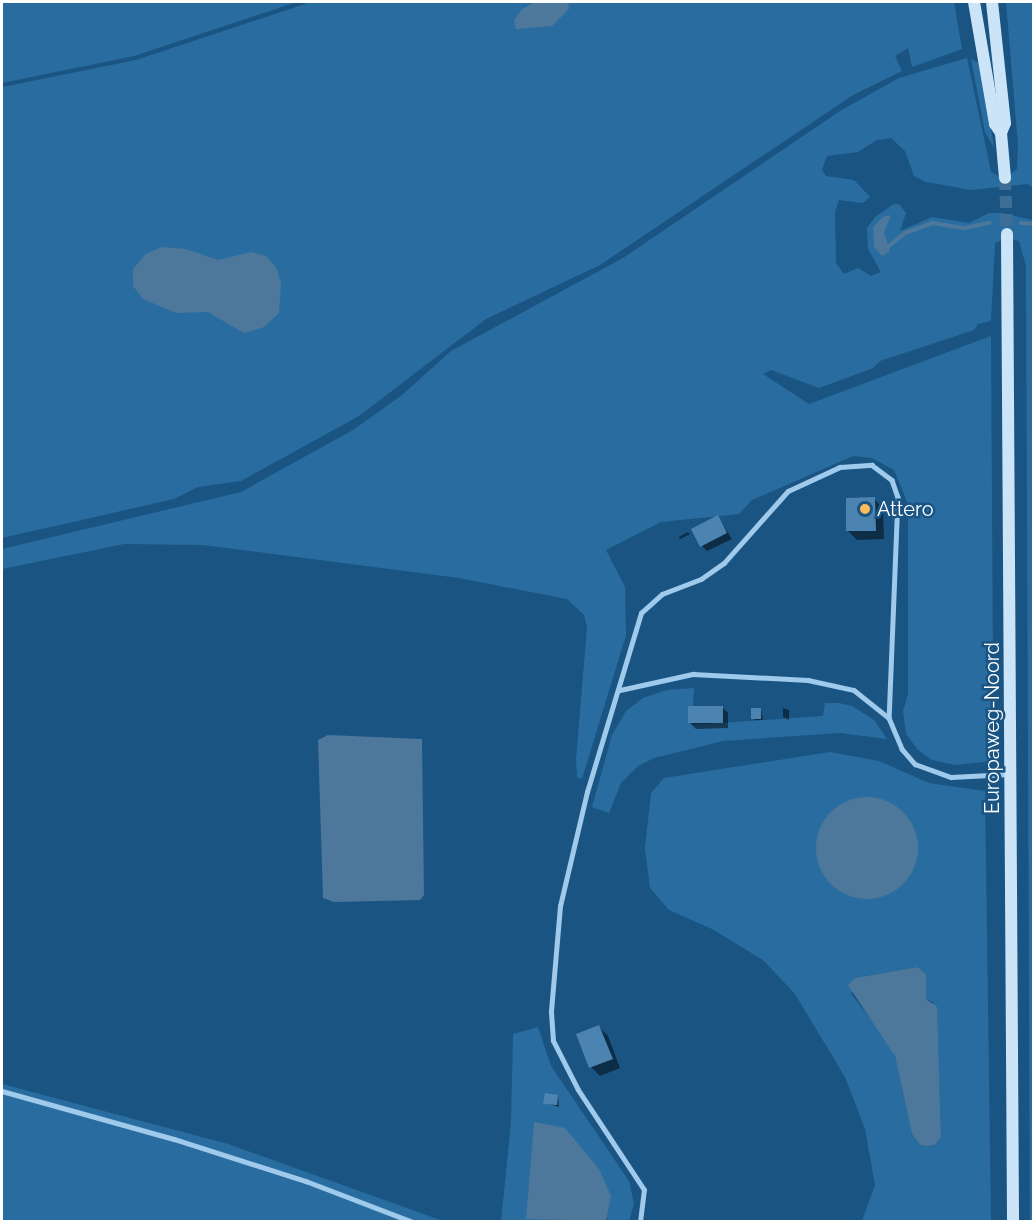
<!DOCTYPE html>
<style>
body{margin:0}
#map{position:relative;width:1035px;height:1223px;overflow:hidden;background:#1a5483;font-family:Raleway,sans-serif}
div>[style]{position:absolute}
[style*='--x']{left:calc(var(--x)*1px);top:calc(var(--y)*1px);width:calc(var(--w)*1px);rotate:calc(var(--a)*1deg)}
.green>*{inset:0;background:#296da0}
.water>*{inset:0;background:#4d789b}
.round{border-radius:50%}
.shadow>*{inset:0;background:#0007}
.stream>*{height:4px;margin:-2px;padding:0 2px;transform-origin:2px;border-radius:2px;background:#4d789b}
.building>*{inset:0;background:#4b84b0}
.secondary-tunnel>*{height:12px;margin-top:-6px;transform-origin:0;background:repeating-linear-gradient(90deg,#3c6e96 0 12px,transparent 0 18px)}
.lane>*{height:4.5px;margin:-2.25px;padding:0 2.25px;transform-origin:2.25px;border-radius:2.25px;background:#9fcaeb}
.secondary>*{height:12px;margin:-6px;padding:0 6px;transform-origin:6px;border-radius:6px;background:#cbe4f8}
.dots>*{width:16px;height:16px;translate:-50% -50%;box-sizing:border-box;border:3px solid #1a5483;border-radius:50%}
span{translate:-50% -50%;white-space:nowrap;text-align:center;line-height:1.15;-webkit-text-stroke:5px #1a5483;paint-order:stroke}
.poi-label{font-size:20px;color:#fff}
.left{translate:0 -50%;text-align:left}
.street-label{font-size:20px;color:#fff}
.frame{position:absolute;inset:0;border:3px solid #fff;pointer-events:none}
</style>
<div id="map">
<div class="green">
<i style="clip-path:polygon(2px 2px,297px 2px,134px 56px,2px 83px)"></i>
<i style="clip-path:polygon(311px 2px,954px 2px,962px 49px,912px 67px,908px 48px,895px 56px,902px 71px,853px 95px,600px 265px,486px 319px,359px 416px,241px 481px,198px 487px,174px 499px,2px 538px,2px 87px,136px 60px)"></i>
<i style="clip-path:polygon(1006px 2px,1033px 2px,1033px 187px,1027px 184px,971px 190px,926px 182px,914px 176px,905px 151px,891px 138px,877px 140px,858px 152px,827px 156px,822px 170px,826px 176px,854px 180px,870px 197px,863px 203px,839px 200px,835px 212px,836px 263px,844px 274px,858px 268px,871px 276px,881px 272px,868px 249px,867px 228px,875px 217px,894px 204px,899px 204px,906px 213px,900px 231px,932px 217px,969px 223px,989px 213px,1002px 213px,1033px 220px,1033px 1221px,1030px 1221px,1026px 289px,1026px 266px,1019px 241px,1007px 238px,995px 243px,991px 321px,978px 324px,974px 330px,880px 361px,873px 368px,819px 388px,771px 370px,763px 374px,809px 404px,991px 336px,993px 674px,989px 760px,984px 762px,955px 765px,932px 760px,918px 750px,906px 734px,903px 711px,908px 694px,908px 504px,894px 470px,872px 458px,853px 456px,752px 500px,739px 514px,661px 522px,606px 550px,625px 587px,626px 635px,582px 779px,577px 777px,576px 759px,587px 627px,584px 615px,567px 599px,459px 578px,203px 545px,124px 544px,2px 569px,2px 549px,241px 492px,353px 430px,402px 395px,451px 351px,623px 258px,840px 111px,899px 78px,967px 58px,991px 172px,1000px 177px,1010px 175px,1017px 169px,1018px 145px)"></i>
<i style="clip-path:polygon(971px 59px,981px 64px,994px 148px,985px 132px)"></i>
<i style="clip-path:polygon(694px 688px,692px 725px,823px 716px,825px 703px,839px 703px,852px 706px,874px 720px,887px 739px,840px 733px,723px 741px,654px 758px,638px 766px,621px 783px,609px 813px,592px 807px,612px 735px,626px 711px,643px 698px,667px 690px)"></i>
<i style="clip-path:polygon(evenodd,830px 752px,879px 761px,929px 783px,985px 791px,991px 1221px,862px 1221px,875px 1185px,865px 1129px,845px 1077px,795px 994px,763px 960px,712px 929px,669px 910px,650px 888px,645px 848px,651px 793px,664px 778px,830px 752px,917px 967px,926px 999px,933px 1002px,939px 1079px,941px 1137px,935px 1145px,927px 1146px,920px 1145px,912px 1134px,895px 1056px,886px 1038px,851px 994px,866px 976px,917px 967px)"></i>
<i style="clip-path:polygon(538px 1027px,551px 1066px,629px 1181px,634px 1204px,629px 1221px,606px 1221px,608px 1218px,501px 1222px,511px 1122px,513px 1034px)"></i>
<i style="clip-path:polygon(2px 1084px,228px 1144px,443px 1221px,2px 1222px)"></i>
</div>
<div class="water">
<i style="clip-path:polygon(535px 2px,568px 2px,569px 9px,552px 26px,516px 29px,514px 21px,522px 9px)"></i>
<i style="clip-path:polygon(891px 215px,884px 233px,890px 251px,882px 256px,874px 247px,873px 227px,883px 217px)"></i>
<i style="clip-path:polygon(162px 247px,186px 249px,218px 260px,251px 252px,266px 256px,276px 267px,281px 283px,279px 313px,264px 327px,244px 333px,208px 312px,176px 313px,143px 299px,133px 286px,133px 269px,146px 254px)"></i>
<i style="clip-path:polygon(328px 735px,422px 739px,424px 895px,420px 900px,334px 902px,323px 898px,318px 740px)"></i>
<i class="round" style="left:816px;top:797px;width:102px;height:102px"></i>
<i style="clip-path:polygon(917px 967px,926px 974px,926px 999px,937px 1007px,941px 1137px,935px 1145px,927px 1146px,920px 1145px,912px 1134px,895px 1056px,848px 985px,855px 978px)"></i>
<i style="clip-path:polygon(534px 1122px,565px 1128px,599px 1169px,611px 1196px,606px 1221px,526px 1219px)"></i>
</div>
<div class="shadow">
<i style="clip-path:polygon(874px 499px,883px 508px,884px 539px,857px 540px,848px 531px)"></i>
<i style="clip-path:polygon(718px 517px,732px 539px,707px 551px,702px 546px)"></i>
<i style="clip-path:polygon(688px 532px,690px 534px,680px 539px,679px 537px)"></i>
<i style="clip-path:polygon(722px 707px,728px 713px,728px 728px,696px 729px,690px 723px)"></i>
<i style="clip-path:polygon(783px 708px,789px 710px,789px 720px,783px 717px)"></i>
<i style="clip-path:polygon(761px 709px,763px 720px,755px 720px,753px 718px)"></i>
<i style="clip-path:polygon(599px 1027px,608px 1036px,620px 1068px,600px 1076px,591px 1067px)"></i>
<i style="clip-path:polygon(558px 1096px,559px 1107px,545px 1103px)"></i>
</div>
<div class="stream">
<i style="--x:1021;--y:223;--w:13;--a:4"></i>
<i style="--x:889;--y:246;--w:21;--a:-39"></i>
<i style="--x:905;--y:233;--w:29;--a:-20"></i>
<i style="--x:932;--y:223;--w:33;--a:9"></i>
<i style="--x:965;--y:228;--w:25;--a:-12"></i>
</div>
<div class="building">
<i style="clip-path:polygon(875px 497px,876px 531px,846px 531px,846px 498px)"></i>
<i style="clip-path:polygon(718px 515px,727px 533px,700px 547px,691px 529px)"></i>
<i style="clip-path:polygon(688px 706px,723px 706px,723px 723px,688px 723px)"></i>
<i style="clip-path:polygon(751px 708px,761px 708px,761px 719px,751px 719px)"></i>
<i style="clip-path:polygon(599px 1025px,613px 1059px,589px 1068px,576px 1034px)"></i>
<i style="clip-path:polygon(545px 1093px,558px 1095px,557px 1105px,543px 1104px)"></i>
</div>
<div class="secondary-tunnel">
<i style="--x:1005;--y:178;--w:56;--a:88"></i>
</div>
<div class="lane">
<i style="--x:620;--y:690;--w:75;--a:-12.4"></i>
<i style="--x:693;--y:674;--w:115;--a:3"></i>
<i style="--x:808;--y:680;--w:47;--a:12.3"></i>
<i style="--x:854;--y:690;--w:45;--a:38.7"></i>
<i style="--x:889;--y:718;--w:34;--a:67"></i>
<i style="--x:902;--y:749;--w:20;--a:49"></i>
<i style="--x:915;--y:764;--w:38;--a:20"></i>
<i style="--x:951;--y:777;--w:58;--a:-3"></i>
<i style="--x:2;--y:1091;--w:179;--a:15.6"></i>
<i style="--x:174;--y:1139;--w:139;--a:17.7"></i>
<i style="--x:306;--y:1181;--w:115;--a:21"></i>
<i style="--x:640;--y:1222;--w:32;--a:-83"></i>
<i style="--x:644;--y:1190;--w:120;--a:-123.4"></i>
<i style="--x:578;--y:1090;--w:55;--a:-117"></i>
<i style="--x:553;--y:1041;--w:30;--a:-94"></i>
<i style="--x:551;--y:1011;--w:105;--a:-85.1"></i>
<i style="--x:560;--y:906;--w:117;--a:-76.7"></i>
<i style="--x:587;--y:792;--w:187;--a:-73.2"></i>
<i style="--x:641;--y:613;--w:28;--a:-42"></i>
<i style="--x:662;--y:594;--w:42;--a:-21"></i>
<i style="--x:701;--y:579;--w:28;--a:-35"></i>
<i style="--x:724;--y:563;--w:96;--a:-48.4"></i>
<i style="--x:788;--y:491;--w:57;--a:-24.8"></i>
<i style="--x:840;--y:467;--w:32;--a:-4"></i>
<i style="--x:872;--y:465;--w:25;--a:37"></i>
<i style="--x:892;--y:480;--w:18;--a:71"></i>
<i style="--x:898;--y:497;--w:221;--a:92.3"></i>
</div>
<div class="secondary">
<i style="--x:974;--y:2;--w:124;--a:80.2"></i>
<i style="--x:995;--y:124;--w:11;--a:56"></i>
<i style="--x:992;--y:2;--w:122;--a:83.9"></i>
<i style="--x:1005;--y:123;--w:11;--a:112"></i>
<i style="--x:1001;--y:133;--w:45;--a:84.9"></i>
<i style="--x:1007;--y:234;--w:988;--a:89.65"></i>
</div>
<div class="dots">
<i style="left:865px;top:509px;background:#fdbb5b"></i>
</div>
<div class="poi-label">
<span class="left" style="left:877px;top:509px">Attero</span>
</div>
<div class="street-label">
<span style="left:992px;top:728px;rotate:-90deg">Europaweg-Noord</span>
</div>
<div class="frame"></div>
</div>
